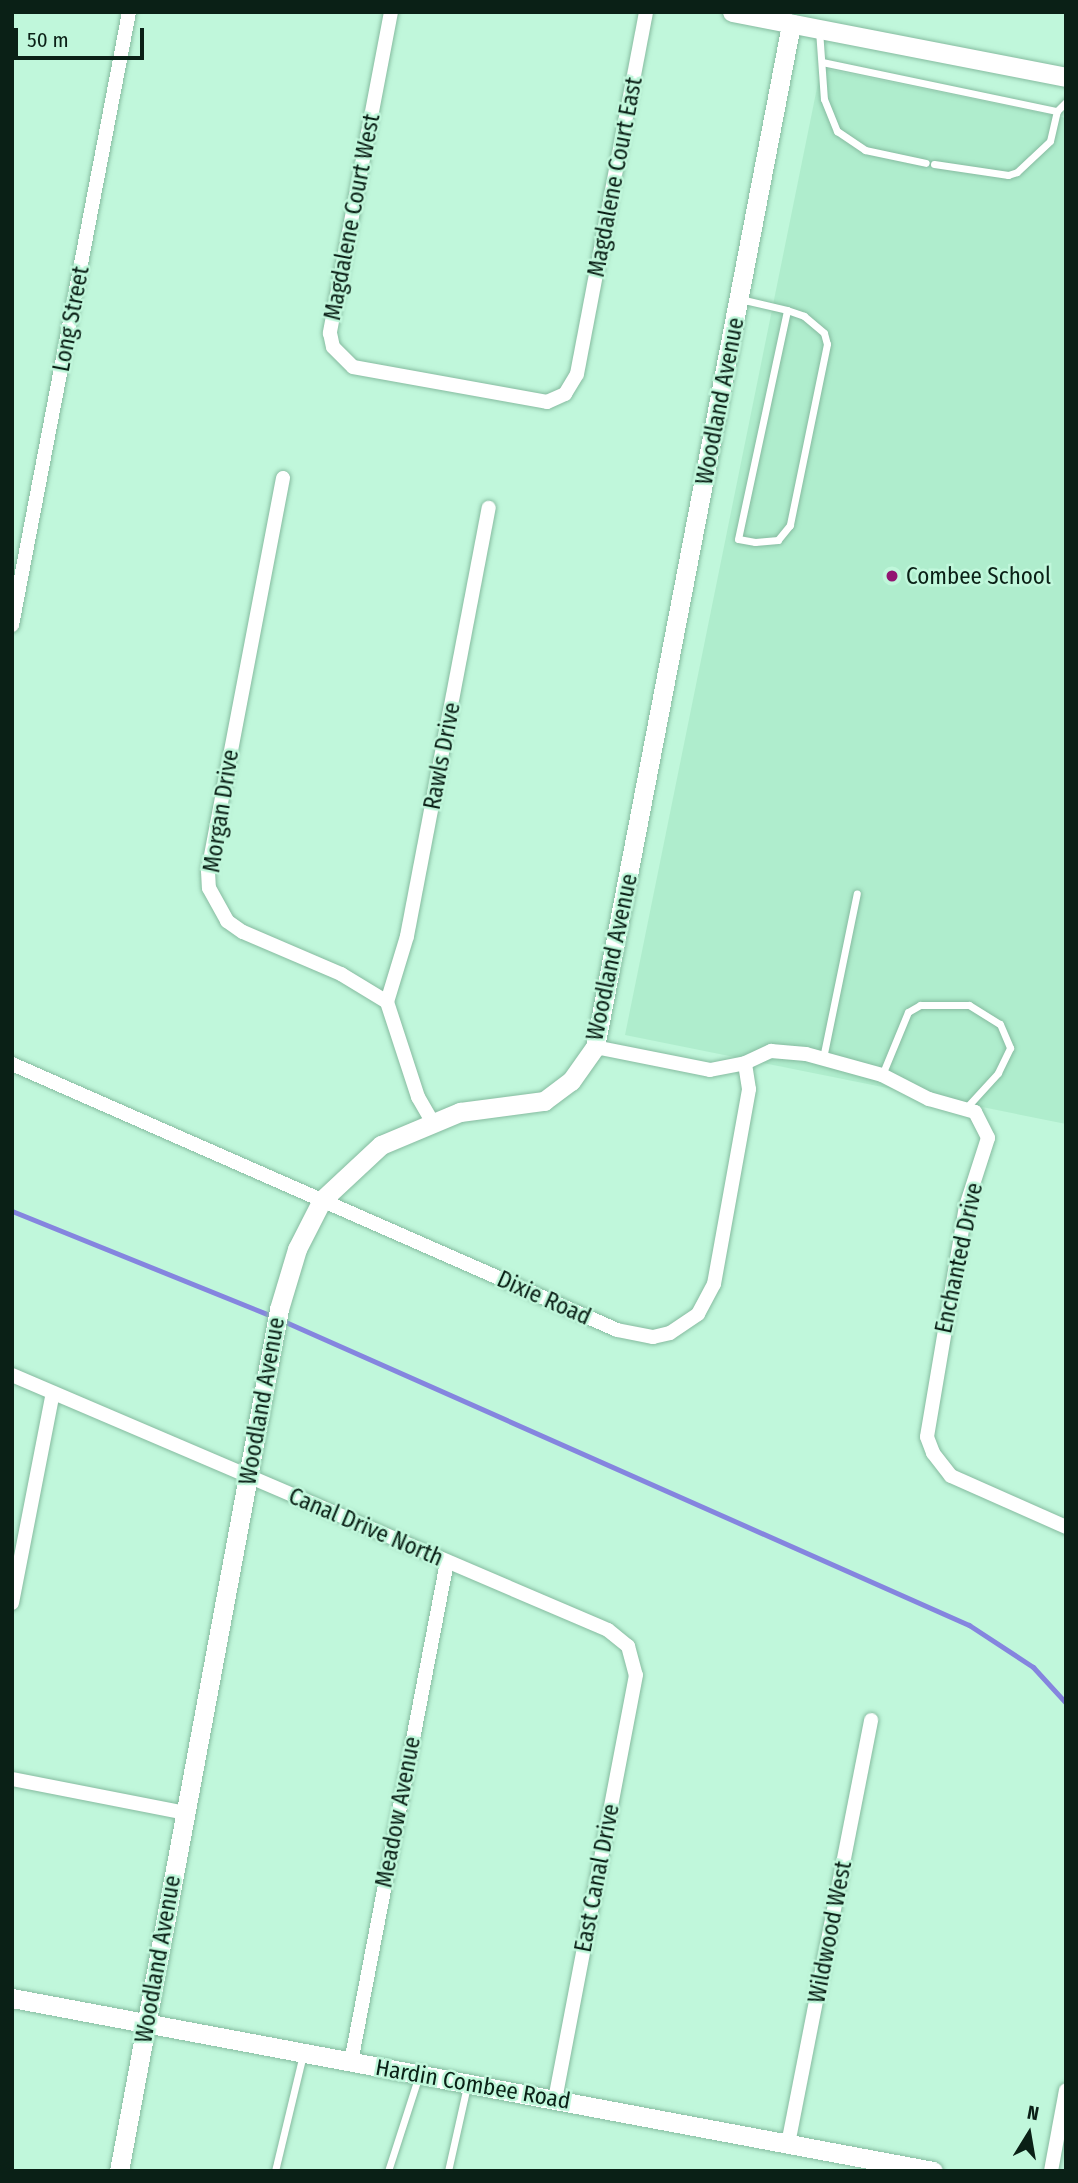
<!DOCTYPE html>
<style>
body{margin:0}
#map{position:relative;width:1078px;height:2183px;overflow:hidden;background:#c0f7db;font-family:"Fira Sans Condensed",sans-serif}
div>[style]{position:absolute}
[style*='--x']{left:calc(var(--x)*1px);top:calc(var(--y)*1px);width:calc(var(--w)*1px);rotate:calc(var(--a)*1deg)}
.built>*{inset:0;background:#afedcd}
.stream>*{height:5px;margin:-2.5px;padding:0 2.5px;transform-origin:2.5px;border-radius:2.5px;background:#8585df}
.roads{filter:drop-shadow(0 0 2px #86bba0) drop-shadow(0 0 2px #86bba0)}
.lane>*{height:7px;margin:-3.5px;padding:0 3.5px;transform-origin:3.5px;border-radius:3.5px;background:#fff}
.street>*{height:14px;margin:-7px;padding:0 7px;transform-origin:7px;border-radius:7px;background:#fff}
.secondary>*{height:19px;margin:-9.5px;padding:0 9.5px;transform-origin:9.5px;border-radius:9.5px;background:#fff}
.dots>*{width:19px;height:19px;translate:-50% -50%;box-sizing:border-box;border:4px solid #c0f7db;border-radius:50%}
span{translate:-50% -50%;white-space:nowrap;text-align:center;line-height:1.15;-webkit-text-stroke:5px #c0f7db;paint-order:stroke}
.street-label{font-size:23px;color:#0a2016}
.poi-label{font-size:23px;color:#0a2016}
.left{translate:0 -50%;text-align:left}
.frame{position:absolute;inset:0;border:14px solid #0a2016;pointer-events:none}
.north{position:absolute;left:994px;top:2099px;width:70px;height:70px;-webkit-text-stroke:5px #c0f7db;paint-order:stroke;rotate:11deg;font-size:19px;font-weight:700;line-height:28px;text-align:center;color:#0a2016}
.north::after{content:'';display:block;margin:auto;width:24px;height:32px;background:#0a2016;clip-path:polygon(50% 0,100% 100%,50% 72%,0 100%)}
.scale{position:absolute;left:14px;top:28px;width:130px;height:32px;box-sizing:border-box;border:4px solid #0a2016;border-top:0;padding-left:9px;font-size:21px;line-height:24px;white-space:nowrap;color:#0a2016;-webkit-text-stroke:5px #c0f7db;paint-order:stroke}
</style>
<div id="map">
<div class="built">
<i style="clip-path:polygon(821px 68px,1066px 118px,1066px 1124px,625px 1035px)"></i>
</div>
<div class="stream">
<i style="--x:12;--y:1211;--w:280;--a:22"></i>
<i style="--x:281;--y:1320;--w:753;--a:23.91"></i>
<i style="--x:969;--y:1625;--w:77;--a:33.3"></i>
<i style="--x:1033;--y:1667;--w:49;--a:47.5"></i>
</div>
<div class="roads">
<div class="lane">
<i style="--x:819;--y:30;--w:69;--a:85.9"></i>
<i style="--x:824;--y:99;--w:35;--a:68"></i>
<i style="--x:837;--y:131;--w:34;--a:34"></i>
<i style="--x:865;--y:150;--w:62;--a:12"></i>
<i style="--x:822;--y:62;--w:240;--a:11.8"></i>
<i style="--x:1057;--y:111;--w:13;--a:-45"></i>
<i style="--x:934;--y:164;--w:75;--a:8.5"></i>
<i style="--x:1008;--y:175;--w:9;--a:-18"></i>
<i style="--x:1017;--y:172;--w:45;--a:-43.2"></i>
<i style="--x:1050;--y:141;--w:31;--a:-77"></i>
<i style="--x:740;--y:299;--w:48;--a:13.2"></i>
<i style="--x:787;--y:310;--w:18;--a:19"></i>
<i style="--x:804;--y:316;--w:26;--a:40"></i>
<i style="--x:824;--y:333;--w:11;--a:75"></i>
<i style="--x:827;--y:344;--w:185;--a:101.6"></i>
<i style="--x:790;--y:525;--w:19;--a:129"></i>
<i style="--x:778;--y:540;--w:23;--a:175"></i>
<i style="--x:755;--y:542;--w:17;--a:-170"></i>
<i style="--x:738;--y:539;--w:234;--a:-77.9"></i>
<i style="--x:823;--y:1058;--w:168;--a:-78.4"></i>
<i style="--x:882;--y:1075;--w:68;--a:-67.6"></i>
<i style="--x:908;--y:1012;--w:14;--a:-30"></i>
<i style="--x:920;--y:1005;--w:49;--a:0"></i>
<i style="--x:969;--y:1005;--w:36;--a:32"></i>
<i style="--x:1000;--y:1024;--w:26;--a:67"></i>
<i style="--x:1010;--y:1048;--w:28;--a:116"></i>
<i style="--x:998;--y:1073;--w:47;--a:132.4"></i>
<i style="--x:275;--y:2171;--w:120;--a:-76.5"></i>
<i style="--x:388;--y:2171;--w:101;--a:-72.1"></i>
<i style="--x:448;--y:2171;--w:87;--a:-77.4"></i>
</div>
<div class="street">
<i style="--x:391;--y:12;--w:327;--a:100.8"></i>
<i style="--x:330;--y:333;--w:14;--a:78"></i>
<i style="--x:333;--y:347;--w:28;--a:45"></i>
<i style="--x:353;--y:367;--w:197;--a:10.2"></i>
<i style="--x:547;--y:402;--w:20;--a:-24"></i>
<i style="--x:565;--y:394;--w:23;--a:-59"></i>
<i style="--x:577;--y:374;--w:369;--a:-79.2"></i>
<i style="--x:283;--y:478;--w:400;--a:100.8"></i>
<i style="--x:208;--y:871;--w:17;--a:87"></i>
<i style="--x:209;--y:888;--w:38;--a:61"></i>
<i style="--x:227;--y:921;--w:19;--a:35"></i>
<i style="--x:243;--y:932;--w:107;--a:23.2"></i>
<i style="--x:341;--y:974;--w:54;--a:31.3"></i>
<i style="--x:387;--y:1002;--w:100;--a:71.9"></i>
<i style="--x:418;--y:1097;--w:28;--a:60"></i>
<i style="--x:12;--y:625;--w:624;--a:-79.19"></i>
<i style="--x:387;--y:1002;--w:69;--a:-73.1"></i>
<i style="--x:407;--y:936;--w:436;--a:-79.2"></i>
<i style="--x:595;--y:1047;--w:117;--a:11.3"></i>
<i style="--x:710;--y:1070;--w:36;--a:-11"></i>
<i style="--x:745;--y:1063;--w:29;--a:-25"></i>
<i style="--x:771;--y:1051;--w:35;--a:5"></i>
<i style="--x:806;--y:1054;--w:79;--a:15.4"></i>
<i style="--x:882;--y:1075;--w:53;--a:27.1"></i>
<i style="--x:929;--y:1099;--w:48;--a:15.8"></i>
<i style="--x:975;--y:1112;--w:29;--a:63"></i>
<i style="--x:988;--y:1138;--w:71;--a:107.9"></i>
<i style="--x:966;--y:1206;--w:234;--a:99.6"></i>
<i style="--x:927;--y:1437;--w:17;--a:69"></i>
<i style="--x:933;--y:1453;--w:29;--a:52"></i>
<i style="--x:951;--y:1476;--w:126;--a:23.9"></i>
<i style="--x:12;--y:1064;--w:661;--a:23.73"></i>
<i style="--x:617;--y:1330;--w:37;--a:11"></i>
<i style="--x:653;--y:1337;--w:17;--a:-13"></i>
<i style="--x:670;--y:1333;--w:34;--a:-34"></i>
<i style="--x:698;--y:1314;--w:34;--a:-62"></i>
<i style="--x:714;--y:1284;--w:198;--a:-79.8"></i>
<i style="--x:749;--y:1089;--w:26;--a:-99"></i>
<i style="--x:12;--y:1375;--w:648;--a:23.16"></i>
<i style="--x:608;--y:1630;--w:26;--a:39"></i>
<i style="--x:628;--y:1646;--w:30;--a:75"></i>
<i style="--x:636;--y:1675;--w:432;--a:100.8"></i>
<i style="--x:12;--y:1603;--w:214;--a:-79"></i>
<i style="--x:12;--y:1779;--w:176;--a:11.1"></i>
<i style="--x:351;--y:2062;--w:509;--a:-79.13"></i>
<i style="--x:788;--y:2144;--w:432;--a:-78.9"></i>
<i style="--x:1051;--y:2171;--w:82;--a:-79.5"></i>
</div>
<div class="secondary">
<i style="--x:732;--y:12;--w:340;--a:11"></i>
<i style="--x:12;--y:1998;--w:937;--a:10.64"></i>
<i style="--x:119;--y:2171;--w:877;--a:-79.48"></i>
<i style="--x:279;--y:1309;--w:63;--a:-73.3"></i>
<i style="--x:297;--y:1249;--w:55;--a:-63"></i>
<i style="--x:322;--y:1200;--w:81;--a:-43"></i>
<i style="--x:381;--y:1145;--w:86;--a:-22.7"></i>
<i style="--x:460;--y:1112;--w:85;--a:-7.5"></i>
<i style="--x:544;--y:1101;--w:34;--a:-37"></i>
<i style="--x:571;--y:1081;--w:42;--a:-54.8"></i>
<i style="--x:595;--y:1047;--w:1042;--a:-79.15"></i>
</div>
</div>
<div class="dots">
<i style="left:892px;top:576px;background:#921571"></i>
</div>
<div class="street-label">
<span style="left:615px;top:177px;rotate:-79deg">Magdalene Court East</span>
<span style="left:352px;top:217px;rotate:-79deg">Magdalene Court West</span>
<span style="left:71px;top:319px;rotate:-79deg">Long Street</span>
<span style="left:720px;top:401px;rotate:-79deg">Woodland Avenue</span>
<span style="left:442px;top:756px;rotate:-79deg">Rawls Drive</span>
<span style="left:221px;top:811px;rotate:-81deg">Morgan Drive</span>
<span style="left:612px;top:957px;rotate:-78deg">Woodland Avenue</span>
<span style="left:959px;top:1258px;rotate:-78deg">Enchanted Drive</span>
<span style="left:544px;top:1298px;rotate:24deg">Dixie Road</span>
<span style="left:262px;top:1401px;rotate:-80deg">Woodland Avenue</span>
<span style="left:366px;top:1527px;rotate:23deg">Canal Drive North</span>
<span style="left:398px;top:1812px;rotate:-79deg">Meadow Avenue</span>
<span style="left:597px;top:1878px;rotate:-79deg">East Canal Drive</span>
<span style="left:830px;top:1932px;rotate:-79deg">Wildwood West</span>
<span style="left:158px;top:1959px;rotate:-80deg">Woodland Avenue</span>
<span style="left:473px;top:2084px;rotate:10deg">Hardin Combee Road</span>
</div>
<div class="poi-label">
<span class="left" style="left:906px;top:576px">Combee School</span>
</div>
<div class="frame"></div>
<div class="north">N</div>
<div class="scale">50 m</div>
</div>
